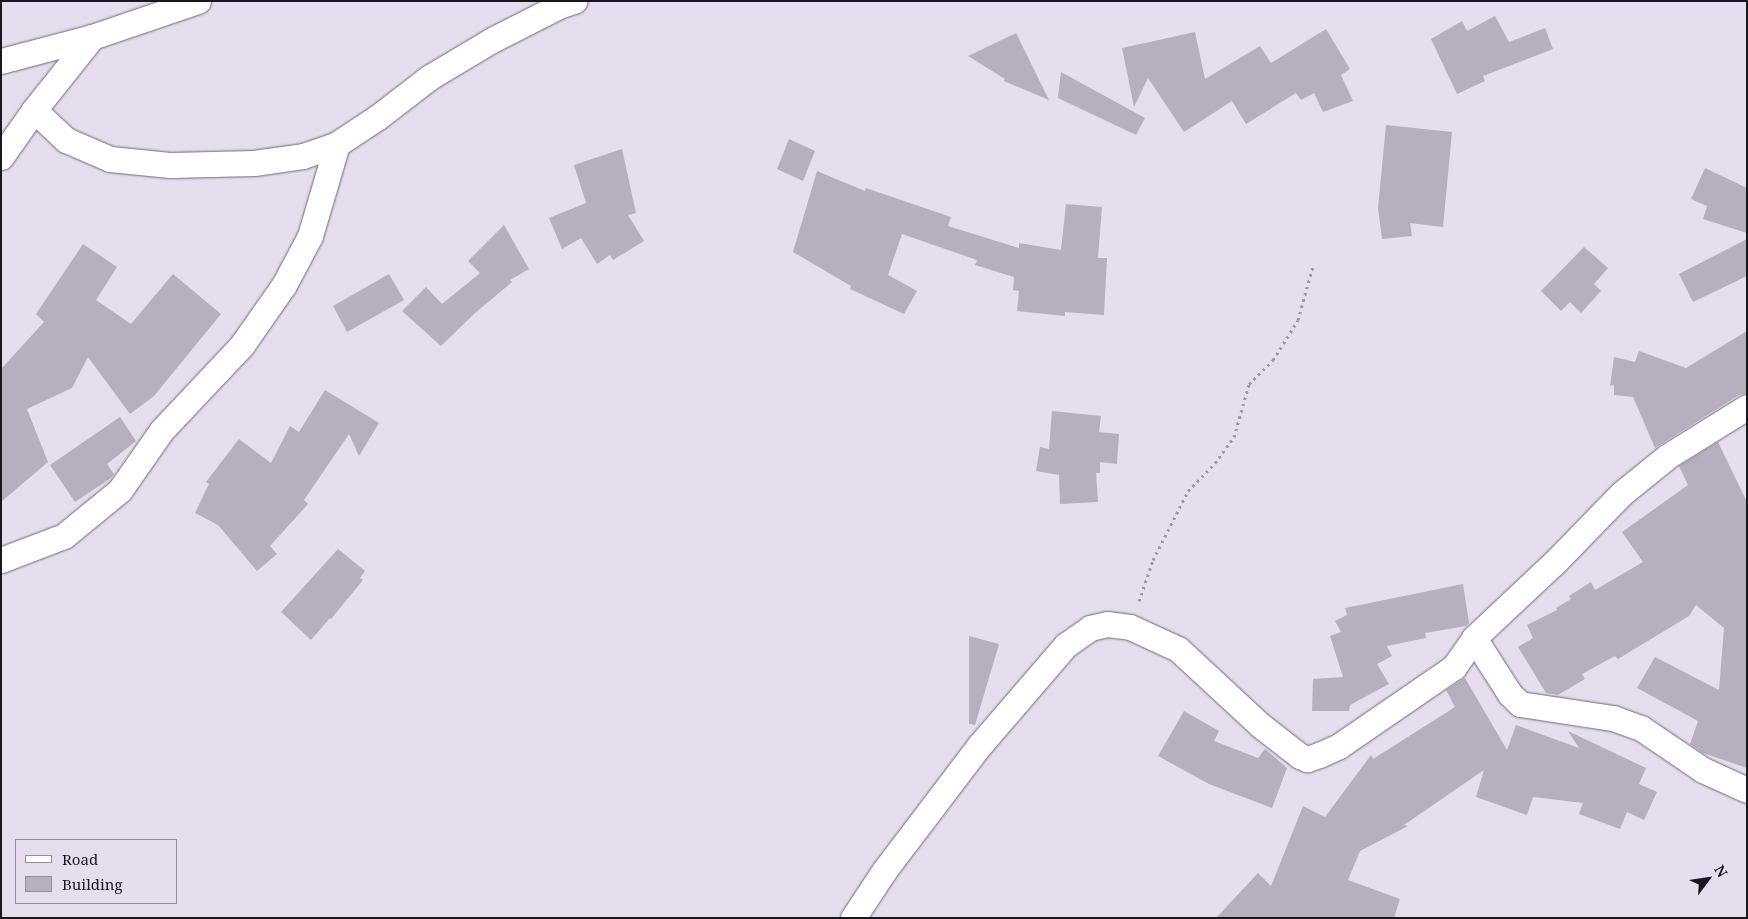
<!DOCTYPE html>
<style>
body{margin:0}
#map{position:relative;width:1748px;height:919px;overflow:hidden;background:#e6ddef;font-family:"Noto Serif",serif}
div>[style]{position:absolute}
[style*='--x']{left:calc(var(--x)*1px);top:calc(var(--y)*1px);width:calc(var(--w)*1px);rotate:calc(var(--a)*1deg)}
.building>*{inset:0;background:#b7aebf}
.path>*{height:3px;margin-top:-1.5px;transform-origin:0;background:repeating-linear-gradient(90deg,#9f98a6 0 2.5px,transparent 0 6.5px)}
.roads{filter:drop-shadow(0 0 1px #6f6777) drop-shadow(0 0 1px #6f6777)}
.street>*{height:25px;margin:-12.5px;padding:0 12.5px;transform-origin:12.5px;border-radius:12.5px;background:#fff}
span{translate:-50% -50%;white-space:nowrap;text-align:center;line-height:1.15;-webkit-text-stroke:5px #e6ddef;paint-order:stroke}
.frame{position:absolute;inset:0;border:2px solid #1a161d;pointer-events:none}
.legend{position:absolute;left:15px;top:839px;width:162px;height:65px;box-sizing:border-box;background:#e6ddef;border:1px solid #948d9b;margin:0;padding:6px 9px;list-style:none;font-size:15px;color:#1a161d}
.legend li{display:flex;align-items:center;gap:10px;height:25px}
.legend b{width:25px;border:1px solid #948d9b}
.north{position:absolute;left:1683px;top:854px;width:50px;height:50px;-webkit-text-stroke:4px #e6ddef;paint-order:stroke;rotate:59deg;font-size:14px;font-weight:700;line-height:20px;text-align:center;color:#1a161d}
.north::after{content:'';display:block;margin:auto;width:18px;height:22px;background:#1a161d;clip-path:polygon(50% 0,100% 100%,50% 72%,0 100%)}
</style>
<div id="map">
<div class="building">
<i style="clip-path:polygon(1495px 16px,1509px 42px,1545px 28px,1553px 49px,1483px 76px,1485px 81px,1457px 94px,1431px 39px,1462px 21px,1467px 31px)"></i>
<i style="clip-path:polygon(1326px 29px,1350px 69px,1341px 75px,1353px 101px,1323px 112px,1314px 93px,1301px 100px,1296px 93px,1246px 124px,1232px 101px,1184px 132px,1148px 78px,1134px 107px,1122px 48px,1195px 32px,1205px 79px,1260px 46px,1271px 63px)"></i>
<i style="clip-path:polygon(1016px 33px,1049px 100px,1004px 81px,1005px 79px,968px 56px)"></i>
<i style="clip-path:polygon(1061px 72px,1145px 118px,1136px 135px,1058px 98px)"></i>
<i style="clip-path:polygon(1386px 125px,1452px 132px,1443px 227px,1410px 223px,1412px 236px,1382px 239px,1378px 208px)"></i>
<i style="clip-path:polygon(789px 139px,815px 151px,803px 181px,777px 169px)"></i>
<i style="clip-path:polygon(622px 149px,636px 213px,628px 215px,644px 241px,613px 260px,610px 255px,597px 264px,581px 238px,562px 249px,549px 218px,586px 203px,574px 165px)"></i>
<i style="clip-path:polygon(1705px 168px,1747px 188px,1747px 233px,1703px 219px,1707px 206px,1691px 199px)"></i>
<i style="clip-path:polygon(817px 171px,865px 191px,866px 188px,951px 217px,948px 226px,1019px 248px,1019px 243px,1061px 250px,1066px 204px,1102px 207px,1098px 258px,1107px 258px,1104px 315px,1065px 312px,1065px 316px,1017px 311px,1019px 291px,1013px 290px,1014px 277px,975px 265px,977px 260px,902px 234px,888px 275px,917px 291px,904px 314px,850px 289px,851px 286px,793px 252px)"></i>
<i style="clip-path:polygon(504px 225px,529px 269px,510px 280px,512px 282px,475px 313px,441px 346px,402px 311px,426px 287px,442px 304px,480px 273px,468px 261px)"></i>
<i style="clip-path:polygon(1747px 239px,1747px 276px,1693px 302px,1679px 274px)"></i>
<i style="clip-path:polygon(83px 244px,117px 267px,96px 300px,131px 324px,173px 274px,221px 314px,154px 396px,130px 414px,88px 357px,72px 388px,27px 409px,48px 462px,1px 502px,1px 369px,44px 322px,36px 314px)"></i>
<i style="clip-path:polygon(1584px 247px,1608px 268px,1594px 284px,1601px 291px,1581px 313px,1570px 302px,1561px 311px,1541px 291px)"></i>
<i style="clip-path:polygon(389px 274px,404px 300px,347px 332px,333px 306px)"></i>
<i style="clip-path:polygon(1747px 331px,1747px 393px,1739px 395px,1655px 448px,1633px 397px,1614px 395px,1614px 385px,1610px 386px,1614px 357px,1635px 362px,1639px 351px,1686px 368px)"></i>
<i style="clip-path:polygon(325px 390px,379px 423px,359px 456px,349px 434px,304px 500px,308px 504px,270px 546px,277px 554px,257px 571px,218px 525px,195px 513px,209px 484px,206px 482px,239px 439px,271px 463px,290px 426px,299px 432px)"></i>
<i style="clip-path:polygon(1052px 411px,1101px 416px,1099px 432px,1119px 434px,1117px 464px,1100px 462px,1100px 473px,1096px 473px,1098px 502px,1060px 504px,1059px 475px,1036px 471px,1040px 447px,1049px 449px)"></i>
<i style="clip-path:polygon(120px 417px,136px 441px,107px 464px,114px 474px,111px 478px,75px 502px,50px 465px)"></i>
<i style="clip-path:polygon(1718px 442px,1747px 502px,1747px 768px,1703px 753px,1690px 744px,1698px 721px,1637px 688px,1655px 657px,1719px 690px,1724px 628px,1696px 605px,1689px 616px,1618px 659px,1615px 656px,1582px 674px,1585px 679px,1558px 695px,1546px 693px,1518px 647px,1533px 638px,1527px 625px,1557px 610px,1556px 608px,1571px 599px,1569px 596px,1591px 582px,1595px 590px,1643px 562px,1622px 532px,1688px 485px,1679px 466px)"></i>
<i style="clip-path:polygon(338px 549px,365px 571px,360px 578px,363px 580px,331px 619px,330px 618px,311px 640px,281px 612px)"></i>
<i style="clip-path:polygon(1463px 584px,1469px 623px,1466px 626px,1425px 633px,1426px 638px,1387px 646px,1392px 656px,1377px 664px,1389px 684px,1350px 705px,1349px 711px,1312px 711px,1313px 679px,1343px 677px,1330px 636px,1341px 632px,1335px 621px,1347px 615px,1345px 608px)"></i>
<i style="clip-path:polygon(969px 636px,999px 644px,975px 725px,969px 724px)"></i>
<i style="clip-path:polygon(1465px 678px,1507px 750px,1516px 725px,1579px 748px,1568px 731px,1646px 768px,1639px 784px,1657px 792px,1644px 820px,1627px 812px,1620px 829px,1579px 814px,1583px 803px,1533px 797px,1527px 815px,1476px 797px,1484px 770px,1404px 825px,1408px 826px,1360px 851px,1348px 880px,1400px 899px,1394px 918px,1216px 918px,1258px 873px,1271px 886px,1303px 806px,1325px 817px,1371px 755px,1373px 759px,1455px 707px,1446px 690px)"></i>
<i style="clip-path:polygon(1184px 711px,1219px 731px,1214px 741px,1258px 758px,1265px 749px,1287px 768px,1272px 808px,1209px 784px,1158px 756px)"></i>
</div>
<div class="path">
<i style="--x:1139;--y:601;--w:43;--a:-71.1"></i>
<i style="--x:1153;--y:560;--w:77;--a:-63.1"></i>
<i style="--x:1188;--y:491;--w:39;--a:-46"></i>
<i style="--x:1215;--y:463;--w:32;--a:-54"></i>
<i style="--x:1234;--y:437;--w:55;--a:-74.2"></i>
<i style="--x:1249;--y:384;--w:34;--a:-45"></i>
<i style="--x:1273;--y:360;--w:47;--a:-58"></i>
<i style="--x:1298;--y:320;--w:56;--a:-74.5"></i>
</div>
<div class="roads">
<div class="street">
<i style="--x:1;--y:61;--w:94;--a:-14.8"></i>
<i style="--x:92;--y:37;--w:112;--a:-18.8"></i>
<i style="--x:34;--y:110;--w:44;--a:43.2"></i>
<i style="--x:66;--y:140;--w:48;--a:23.4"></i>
<i style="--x:110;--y:159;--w:60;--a:5.7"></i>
<i style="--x:170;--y:165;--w:84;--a:-1.4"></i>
<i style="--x:254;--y:163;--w:49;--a:-8.1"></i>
<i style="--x:303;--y:156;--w:36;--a:-19"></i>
<i style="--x:337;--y:144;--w:49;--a:-33.4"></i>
<i style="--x:378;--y:117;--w:66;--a:-37.6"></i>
<i style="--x:430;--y:77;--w:72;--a:-30.8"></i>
<i style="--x:492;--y:40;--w:77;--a:-26.9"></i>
<i style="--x:561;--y:5;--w:14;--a:-17"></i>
<i style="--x:1;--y:157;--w:57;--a:-54.9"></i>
<i style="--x:34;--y:110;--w:93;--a:-51.5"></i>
<i style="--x:1;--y:560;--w:67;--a:-20.9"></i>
<i style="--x:64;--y:536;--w:72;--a:-39.4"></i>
<i style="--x:120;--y:490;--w:73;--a:-55"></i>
<i style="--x:162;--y:430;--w:117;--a:-46.7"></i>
<i style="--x:242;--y:345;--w:73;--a:-55"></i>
<i style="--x:284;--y:285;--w:55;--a:-62"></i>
<i style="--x:310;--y:236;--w:96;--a:-73.6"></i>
<i style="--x:1474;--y:638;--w:67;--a:57.3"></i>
<i style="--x:1510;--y:694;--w:14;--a:45"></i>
<i style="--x:1520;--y:704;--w:94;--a:8.6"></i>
<i style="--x:1613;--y:718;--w:30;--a:20"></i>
<i style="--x:1641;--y:728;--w:75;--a:34.1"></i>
<i style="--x:1703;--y:770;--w:48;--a:24.4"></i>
<i style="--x:853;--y:918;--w:56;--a:-56.6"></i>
<i style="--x:884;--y:871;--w:157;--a:-52.8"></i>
<i style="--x:979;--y:746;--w:133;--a:-49.3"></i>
<i style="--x:1066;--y:645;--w:29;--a:-35"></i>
<i style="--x:1090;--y:628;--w:17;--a:-13"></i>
<i style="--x:1107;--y:624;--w:23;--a:7"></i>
<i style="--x:1130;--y:627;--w:53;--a:24.6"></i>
<i style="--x:1178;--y:649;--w:112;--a:42.8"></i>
<i style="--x:1260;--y:725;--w:51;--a:37.8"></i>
<i style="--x:1300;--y:756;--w:8;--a:23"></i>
<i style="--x:1307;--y:759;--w:13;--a:-18"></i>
<i style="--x:1319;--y:755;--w:22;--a:-24"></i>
<i style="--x:1339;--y:746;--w:140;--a:-34.5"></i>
<i style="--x:1454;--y:667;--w:35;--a:-55"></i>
<i style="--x:1474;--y:638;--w:110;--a:-43.2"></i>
<i style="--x:1554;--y:563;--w:96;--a:-45.8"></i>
<i style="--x:1621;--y:494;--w:60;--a:-39"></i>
<i style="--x:1668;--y:456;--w:93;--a:-31.8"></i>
</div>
</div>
<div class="frame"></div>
<ul class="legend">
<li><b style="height:6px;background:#fff"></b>Road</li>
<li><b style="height:14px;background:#b7aebf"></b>Building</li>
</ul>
<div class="north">N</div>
</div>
